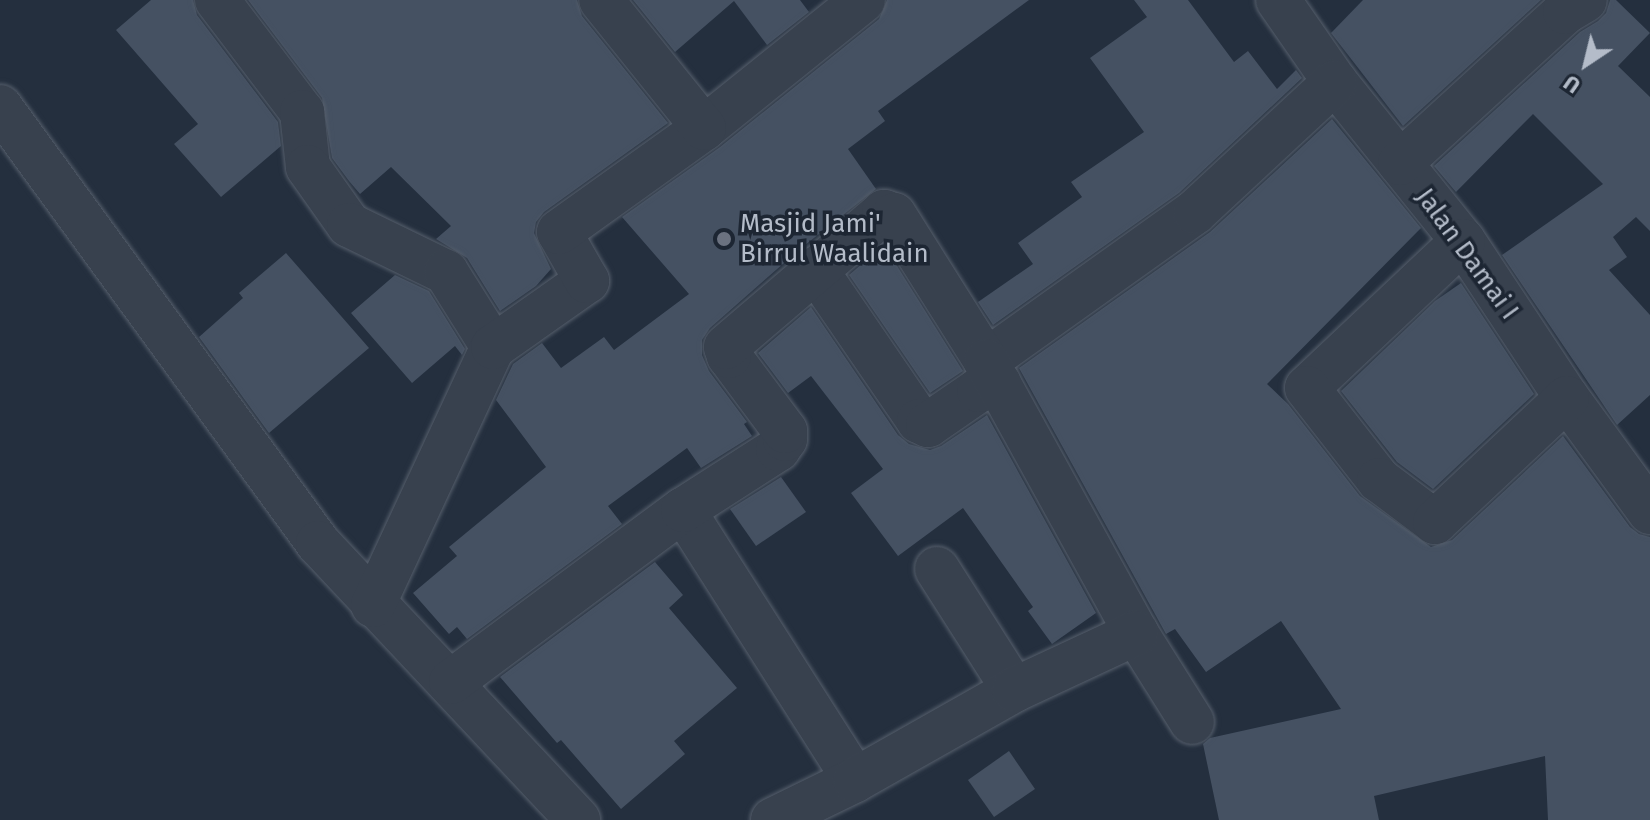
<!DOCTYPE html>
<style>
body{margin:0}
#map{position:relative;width:1650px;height:820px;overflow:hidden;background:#242f3e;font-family:"Fira Sans",sans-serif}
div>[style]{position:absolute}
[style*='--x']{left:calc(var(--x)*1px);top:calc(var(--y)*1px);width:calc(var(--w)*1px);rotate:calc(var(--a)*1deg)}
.building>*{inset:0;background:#455162}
.roads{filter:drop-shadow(0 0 2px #565f6c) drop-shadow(0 0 2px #565f6c)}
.minor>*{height:44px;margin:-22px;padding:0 22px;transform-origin:22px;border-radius:22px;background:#38414e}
.dots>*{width:22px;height:22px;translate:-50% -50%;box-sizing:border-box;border:4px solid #1d2633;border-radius:50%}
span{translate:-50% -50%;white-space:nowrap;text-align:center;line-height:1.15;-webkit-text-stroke:7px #1d2633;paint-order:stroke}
.poi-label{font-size:26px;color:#b4bcc9}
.left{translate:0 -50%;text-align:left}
.street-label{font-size:26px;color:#b4bcc9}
.north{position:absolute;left:1546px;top:24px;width:80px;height:80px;-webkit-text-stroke:6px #1d2633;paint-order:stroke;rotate:215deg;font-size:22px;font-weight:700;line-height:32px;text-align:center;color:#b4bcc9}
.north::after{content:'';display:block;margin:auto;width:28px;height:36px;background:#b4bcc9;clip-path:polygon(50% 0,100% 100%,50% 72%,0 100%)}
</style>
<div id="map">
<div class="building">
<i style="clip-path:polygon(151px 0,193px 0,197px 15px,278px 122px,281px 146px,221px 197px,174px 144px,198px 124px,116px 30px)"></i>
<i style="clip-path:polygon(248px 0,577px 0,582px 16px,668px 123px,544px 212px,536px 222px,534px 233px,551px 269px,536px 286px,500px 311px,467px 258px,436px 239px,451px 226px,391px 167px,360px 194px,349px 181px,332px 158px,322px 98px)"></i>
<i style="clip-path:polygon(633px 0,800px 0,809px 12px,767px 45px,734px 1px,675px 52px)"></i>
<i style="clip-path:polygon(887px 0,1029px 0,878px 111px,885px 121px,848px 149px,876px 189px,800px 249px,710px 328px,702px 340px,702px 355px,709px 371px,747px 422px,744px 424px,752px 436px,701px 468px,687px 448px,608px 506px,622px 524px,467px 639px,457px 627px,449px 634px,413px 593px,457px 556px,449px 547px,546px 467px,496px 400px,513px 364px,542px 343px,561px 368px,604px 337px,614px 350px,689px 294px,622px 217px,720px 147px,879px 19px)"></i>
<i style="clip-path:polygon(1134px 0,1188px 0,1234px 62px,1248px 51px,1277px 89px,1296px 70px,1302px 78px,1179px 193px,993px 325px,978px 302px,1033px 264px,1018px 243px,1082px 197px,1071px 182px,1144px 132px,1090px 58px,1147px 17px)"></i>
<i style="clip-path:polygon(1363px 0,1541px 0,1403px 126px,1331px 33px)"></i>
<i style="clip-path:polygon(1610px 0,1616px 0,1650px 33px,1618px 66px,1650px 97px,1650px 231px,1636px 217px,1613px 237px,1627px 257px,1609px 270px,1650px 315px,1650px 395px,1617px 425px,1502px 255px,1603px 184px,1533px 114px,1456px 192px,1434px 166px,1580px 32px,1598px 21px,1606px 13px)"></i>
<i style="clip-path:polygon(1332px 119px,1421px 228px,1267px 384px,1288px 404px,1360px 496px,1431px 547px,1452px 540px,1563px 436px,1630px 527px,1639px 534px,1650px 537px,1650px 820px,1548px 820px,1545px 756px,1374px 796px,1379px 820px,1219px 820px,1203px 744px,1210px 738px,1341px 709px,1281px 621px,1206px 672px,1175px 629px,1166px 634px,1019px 368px,1210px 232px)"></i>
<i style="clip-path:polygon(884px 245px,963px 371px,930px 393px,849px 275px)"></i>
<i style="clip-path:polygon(286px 253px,369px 348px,269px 433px,199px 337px,243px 298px,239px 293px)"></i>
<i style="clip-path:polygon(395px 275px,429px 291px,465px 349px,462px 355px,455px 346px,412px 383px,351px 313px)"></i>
<i style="clip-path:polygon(1461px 283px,1534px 394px,1433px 489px,1397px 462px,1341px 391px,1435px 301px)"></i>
<i style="clip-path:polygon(811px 307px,898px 435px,909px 444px,930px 450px,941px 446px,987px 415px,1096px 613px,1052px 644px,1028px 611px,1033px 607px,963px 508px,898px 556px,851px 493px,883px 469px,811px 376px,788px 393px,758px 353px)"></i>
<i style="clip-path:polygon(781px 477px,806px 512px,756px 546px,730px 509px)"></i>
<i style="clip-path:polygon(655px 562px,683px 595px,669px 608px,737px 688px,674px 741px,685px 754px,621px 809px,561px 740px,557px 743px,500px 677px)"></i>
<i style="clip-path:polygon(1009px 751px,1035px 789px,994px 817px,968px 780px)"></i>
</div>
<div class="roads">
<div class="minor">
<i style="--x:217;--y:0;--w:141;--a:52.8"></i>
<i style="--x:302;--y:112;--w:55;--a:83.8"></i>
<i style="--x:308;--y:167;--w:71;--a:54.7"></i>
<i style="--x:349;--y:225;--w:108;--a:25.9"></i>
<i style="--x:446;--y:272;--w:89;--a:57.9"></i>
<i style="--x:1278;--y:0;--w:100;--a:55.2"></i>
<i style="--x:1335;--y:82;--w:204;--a:51.2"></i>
<i style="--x:1463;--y:241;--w:188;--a:56.5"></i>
<i style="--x:1567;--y:398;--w:141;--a:53.9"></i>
<i style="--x:0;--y:107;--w:540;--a:53.89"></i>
<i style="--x:318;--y:543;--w:380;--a:46.8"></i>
<i style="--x:704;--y:128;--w:204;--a:-38.8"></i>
<i style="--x:1400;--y:163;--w:224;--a:-42.5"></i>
<i style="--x:1565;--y:12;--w:23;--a:-31"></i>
<i style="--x:1463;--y:241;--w:214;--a:136.7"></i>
<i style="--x:1307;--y:388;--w:117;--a:52"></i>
<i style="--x:1379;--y:480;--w:70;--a:36.9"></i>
<i style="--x:1435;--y:522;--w:181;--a:-43.2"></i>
<i style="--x:815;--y:269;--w:184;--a:55.6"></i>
<i style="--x:919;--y:421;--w:10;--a:24"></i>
<i style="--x:928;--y:425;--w:62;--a:-34.5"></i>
<i style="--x:979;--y:390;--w:21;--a:-17"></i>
<i style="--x:986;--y:361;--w:257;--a:-35.5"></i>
<i style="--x:1195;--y:212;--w:191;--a:-42.9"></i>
<i style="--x:683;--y:510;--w:320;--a:57.5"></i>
<i style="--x:937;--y:569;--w:143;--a:57.5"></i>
<i style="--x:373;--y:605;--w:285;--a:-65.1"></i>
<i style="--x:493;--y:347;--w:115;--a:-35.1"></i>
<i style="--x:587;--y:281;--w:56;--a:-119.7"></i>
<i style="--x:559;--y:232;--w:178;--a:-35.6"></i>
<i style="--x:704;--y:128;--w:164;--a:-128.8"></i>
<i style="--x:451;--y:682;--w:289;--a:-36.6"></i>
<i style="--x:683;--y:510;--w:113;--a:-32.7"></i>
<i style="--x:778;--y:449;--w:12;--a:-55"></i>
<i style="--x:785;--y:439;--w:8;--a:-90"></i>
<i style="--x:785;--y:431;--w:94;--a:-126.7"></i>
<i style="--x:729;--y:356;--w:9;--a:-108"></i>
<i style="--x:726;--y:347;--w:208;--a:-40.5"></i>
<i style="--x:884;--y:212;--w:10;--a:17"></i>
<i style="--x:894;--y:215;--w:173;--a:57.8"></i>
<i style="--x:986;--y:361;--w:311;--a:61.1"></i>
<i style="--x:1136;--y:633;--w:105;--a:57.8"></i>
<i style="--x:773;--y:820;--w:91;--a:-26"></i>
<i style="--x:855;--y:780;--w:183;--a:-29.5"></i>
<i style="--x:1014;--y:690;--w:135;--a:-25"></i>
</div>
</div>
<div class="dots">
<i style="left:724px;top:239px;background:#6b7280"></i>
</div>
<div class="poi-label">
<span class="left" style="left:740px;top:239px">Masjid Jami'<br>Birrul Waalidain</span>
</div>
<div class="street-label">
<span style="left:1467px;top:254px;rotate:54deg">Jalan Damai I</span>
</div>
<div class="north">U</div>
</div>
